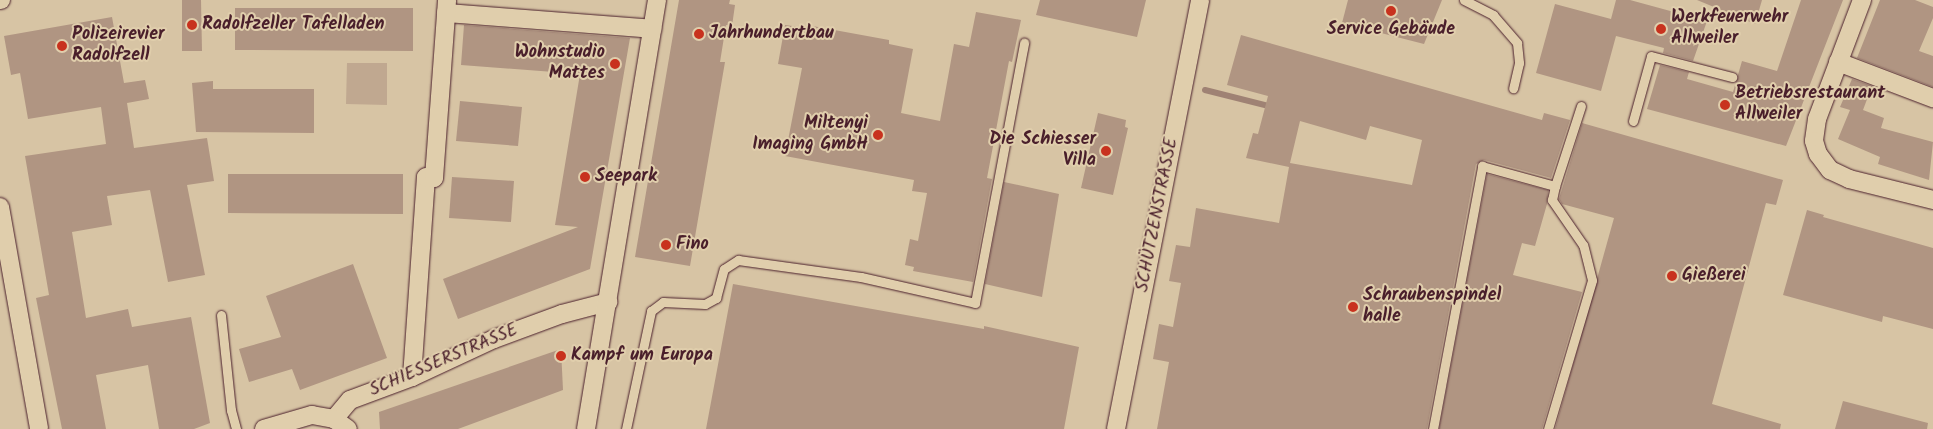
<!DOCTYPE html>
<meta charset="utf-8">
<style>
body{margin:0}
#map{position:relative;width:1933px;height:429px;overflow:hidden;background:#d7c4a4;font-family:Kalam,sans-serif}
div>[style]{position:absolute}
[style*='--x']{left:calc(var(--x)*1px);top:calc(var(--y)*1px);width:calc(var(--w)*1px);rotate:calc(var(--a)*1deg)}
.green>*{inset:0;background:#c0a890}
.stream>*{height:6px;margin:-3px;padding:0 3px;transform-origin:3px;border-radius:3px;background:#9f8274}
.building>*{inset:0;background:#b09582}
.roads{filter:drop-shadow(0 0 1px #4a1f2b) drop-shadow(0 0 1px #4a1f2b)}
.lane>*{height:9px;margin:-4.5px;padding:0 4.5px;transform-origin:4.5px;border-radius:4.5px;background:#e0ceac}
.street>*{height:18px;margin:-9px;padding:0 9px;transform-origin:9px;border-radius:9px;background:#e0ceac}
.dots>*{width:14px;height:14px;translate:-50% -50%;box-sizing:border-box;border:2px solid #e0ceac;border-radius:50%}
span{translate:-50% -50%;white-space:nowrap;text-align:center;line-height:1.15;-webkit-text-stroke:4px #e0ceac;paint-order:stroke}
.poi-label{font-size:18px;color:#4a1f2b;font-weight:700}
.left{translate:0 -50%;text-align:left}
.right{translate:-100% -50%;text-align:right}
.street-label{font-size:18px;color:#4a1f2b}
</style>
<div id="map">
<div class="green">
<i style="clip-path:polygon(347px 63px,387px 63px,387px 105px,346px 104px)"></i>
</div>
<div class="stream">
<i style="--x:1205;--y:90;--w:69;--a:14.2"></i>
</div>
<div class="building">
<i style="clip-path:polygon(182px 0,201px 0,202px 51px,182px 51px)"></i>
<i style="clip-path:polygon(679px 0,730px 0,729px 4px,735px 5px,732px 26px,726px 25px,720px 62px,725px 62px,690px 266px,635px 257px)"></i>
<i style="clip-path:polygon(1040px 0,1146px 0,1137px 37px,1036px 15px)"></i>
<i style="clip-path:polygon(1348px 0,1442px 0,1424px 44px,1342px 23px)"></i>
<i style="clip-path:polygon(1616px 0,1630px 0,1707px 21px,1693px 61px,1663px 53px,1664px 48px,1616px 36px,1601px 91px,1536px 73px,1555px 4px,1611px 19px)"></i>
<i style="clip-path:polygon(1697px 0,1762px 0,1755px 24px)"></i>
<i style="clip-path:polygon(1801px 0,1843px 0,1786px 146px,1647px 109px,1660px 65px,1689px 72px,1687px 79px,1733px 92px,1742px 61px,1777px 71px)"></i>
<i style="clip-path:polygon(1880px 0,1915px 0,1933px 7px,1933px 18px,1919px 51px,1933px 56px,1933px 87px,1857px 58px)"></i>
<i style="clip-path:polygon(235px 8px,413px 8px,413px 51px,235px 50px)"></i>
<i style="clip-path:polygon(976px 12px,1021px 20px,1012px 62px,1009px 61px,987px 178px,992px 179px,973px 282px,913px 271px,914px 267px,905px 265px,910px 239px,918px 241px,927px 193px,912px 191px,914px 180px,785px 156px,802px 68px,778px 64px,785px 25px,807px 28px,807px 25px,889px 40px,889px 44px,913px 49px,901px 113px,940px 121px,954px 44px,969px 47px)"></i>
<i style="clip-path:polygon(112px 17px,124px 83px,145px 80px,149px 99px,127px 103px,134px 148px,207px 138px,214px 181px,187px 185px,205px 275px,168px 282px,150px 190px,107px 196px,112px 225px,72px 232px,86px 318px,128px 309px,132px 327px,191px 317px,210px 423px,194px 429px,159px 429px,148px 365px,96px 375px,106px 429px,62px 429px,43px 334px,36px 298px,49px 295px,25px 156px,106px 144px,101px 107px,28px 119px,20px 73px,11px 75px,4px 36px)"></i>
<i style="clip-path:polygon(464px 25px,630px 38px,590px 269px,458px 319px,443px 279px,578px 227px,555px 225px,580px 74px,461px 65px)"></i>
<i style="clip-path:polygon(evenodd,1241px 35px,1542px 120px,1544px 113px,1570px 120px,1551px 178px,1484px 160px,1476px 164px,1427px 429px,1157px 429px,1169px 362px,1153px 359px,1159px 324px,1173px 327px,1181px 283px,1169px 281px,1176px 245px,1190px 247px,1196px 208px,1279px 223px,1289px 167px,1246px 158px,1253px 133px,1258px 134px,1268px 96px,1227px 85px,1241px 35px,1300px 121px,1366px 140px,1370px 126px,1422px 140px,1412px 185px,1290px 163px,1300px 121px)"></i>
<i style="clip-path:polygon(1852px 79px,1872px 86px,1863px 110px,1884px 118px,1881px 128px,1933px 142px,1929px 180px,1878px 164px,1880px 157px,1838px 139px,1850px 110px,1840px 107px)"></i>
<i style="clip-path:polygon(213px 81px,213px 89px,314px 89px,314px 133px,196px 132px,192px 83px)"></i>
<i style="clip-path:polygon(460px 101px,522px 107px,518px 146px,456px 141px)"></i>
<i style="clip-path:polygon(1098px 113px,1126px 120px,1125px 127px,1128px 128px,1113px 195px,1081px 188px)"></i>
<i style="clip-path:polygon(1582px 123px,1783px 180px,1776px 205px,1766px 203px,1712px 404px,1781px 424px,1780px 429px,1555px 429px,1614px 218px,1562px 204px,1559px 199px)"></i>
<i style="clip-path:polygon(228px 174px,403px 174px,403px 214px,228px 213px)"></i>
<i style="clip-path:polygon(1487px 174px,1548px 190px,1547px 204px,1535px 246px,1522px 243px,1513px 275px,1582px 292px,1542px 429px,1439px 429px)"></i>
<i style="clip-path:polygon(452px 177px,514px 181px,511px 222px,449px 218px)"></i>
<i style="clip-path:polygon(1004px 182px,1059px 194px,1042px 297px,985px 284px)"></i>
<i style="clip-path:polygon(1807px 210px,1824px 215px,1823px 217px,1933px 248px,1933px 329px,1883px 316px,1882px 322px,1783px 295px)"></i>
<i style="clip-path:polygon(353px 264px,387px 358px,300px 390px,292px 369px,249px 382px,239px 349px,281px 337px,266px 296px)"></i>
<i style="clip-path:polygon(733px 284px,984px 329px,984px 326px,1079px 347px,1064px 429px,706px 429px)"></i>
<i style="clip-path:polygon(561px 349px,563px 390px,458px 429px,380px 429px,379px 412px)"></i>
<i style="clip-path:polygon(1843px 401px,1928px 423px,1927px 429px,1835px 429px)"></i>
</div>
<div class="roads">
<div class="lane">
<i style="--x:1464;--y:0;--w:33;--a:27"></i>
<i style="--x:1493;--y:15;--w:37;--a:49"></i>
<i style="--x:1517;--y:43;--w:20;--a:84"></i>
<i style="--x:1519;--y:63;--w:26;--a:103"></i>
<i style="--x:1633;--y:121;--w:67;--a:-74.5"></i>
<i style="--x:1651;--y:56;--w:84;--a:14.5"></i>
<i style="--x:221;--y:315;--w:96;--a:84"></i>
<i style="--x:231;--y:410;--w:20;--a:75"></i>
<i style="--x:626;--y:429;--w:121;--a:-78"></i>
<i style="--x:651;--y:311;--w:15;--a:-37"></i>
<i style="--x:663;--y:302;--w:42;--a:2.7"></i>
<i style="--x:705;--y:304;--w:13;--a:-29"></i>
<i style="--x:716;--y:298;--w:30;--a:-75"></i>
<i style="--x:724;--y:269;--w:17;--a:-33"></i>
<i style="--x:738;--y:260;--w:124;--a:7.9"></i>
<i style="--x:861;--y:277;--w:117;--a:12.8"></i>
<i style="--x:975;--y:303;--w:265;--a:-79.3"></i>
<i style="--x:1433;--y:429;--w:268;--a:-79.4"></i>
<i style="--x:1482;--y:166;--w:76;--a:15.3"></i>
<i style="--x:1555;--y:186;--w:84;--a:-72"></i>
<i style="--x:1548;--y:429;--w:155;--a:-73.5"></i>
<i style="--x:1592;--y:280;--w:36;--a:-104"></i>
<i style="--x:1583;--y:245;--w:55;--a:-124.6"></i>
<i style="--x:1552;--y:200;--w:14;--a:-78"></i>
</div>
<div class="street">
<i style="--x:0;--y:0;--w:1;--a:0"></i>
<i style="--x:1862;--y:0;--w:127;--a:110.7"></i>
<i style="--x:1817;--y:119;--w:22;--a:98"></i>
<i style="--x:1814;--y:141;--w:14;--a:73"></i>
<i style="--x:1818;--y:154;--w:20;--a:53"></i>
<i style="--x:1830;--y:170;--w:21;--a:25"></i>
<i style="--x:1849;--y:179;--w:87;--a:14"></i>
<i style="--x:446;--y:13;--w:207;--a:4.4"></i>
<i style="--x:1838;--y:62;--w:102;--a:20.8"></i>
<i style="--x:0;--y:207;--w:225;--a:80"></i>
<i style="--x:412;--y:377;--w:200;--a:-86"></i>
<i style="--x:426;--y:177;--w:8;--a:7"></i>
<i style="--x:434;--y:178;--w:178;--a:-85.8"></i>
<i style="--x:334;--y:419;--w:25;--a:-50"></i>
<i style="--x:350;--y:400;--w:66;--a:-20.4"></i>
<i style="--x:412;--y:377;--w:90;--a:-24.9"></i>
<i style="--x:494;--y:339;--w:72;--a:-20.2"></i>
<i style="--x:562;--y:314;--w:48;--a:-14.6"></i>
<i style="--x:264;--y:429;--w:50;--a:-16.3"></i>
<i style="--x:312;--y:415;--w:22;--a:10"></i>
<i style="--x:334;--y:419;--w:17;--a:36"></i>
<i style="--x:586;--y:429;--w:435;--a:-80.6"></i>
<i style="--x:1116;--y:429;--w:437;--a:-78.9"></i>
</div>
</div>
<div class="dots">
<i style="left:1391px;top:11px;background:#c8321e"></i>
<i style="left:192px;top:25px;background:#c8321e"></i>
<i style="left:1661px;top:29px;background:#c8321e"></i>
<i style="left:699px;top:34px;background:#c8321e"></i>
<i style="left:62px;top:46px;background:#c8321e"></i>
<i style="left:615px;top:64px;background:#c8321e"></i>
<i style="left:1725px;top:105px;background:#c8321e"></i>
<i style="left:878px;top:135px;background:#c8321e"></i>
<i style="left:1106px;top:151px;background:#c8321e"></i>
<i style="left:585px;top:177px;background:#c8321e"></i>
<i style="left:666px;top:245px;background:#c8321e"></i>
<i style="left:1672px;top:276px;background:#c8321e"></i>
<i style="left:1353px;top:307px;background:#c8321e"></i>
<i style="left:561px;top:356px;background:#c8321e"></i>
</div>
<div class="poi-label">
<span class="left" style="left:1671px;top:29px">Werkfeuerwehr<br>Allweiler</span>
<span class="left" style="left:202px;top:25px">Radolfzeller Tafelladen</span>
<span style="left:1391px;top:30px">Service Gebäude</span>
<span class="left" style="left:709px;top:34px">Jahrhundertbau</span>
<span class="left" style="left:72px;top:46px">Polizeirevier<br>Radolfzell</span>
<span class="right" style="left:605px;top:64px">Wohnstudio<br>Mattes</span>
<span class="left" style="left:1735px;top:105px">Betriebsrestaurant<br>Allweiler</span>
<span class="right" style="left:868px;top:135px">Miltenyi<br>Imaging GmbH</span>
<span class="right" style="left:1096px;top:151px">Die Schiesser<br>Villa</span>
<span class="left" style="left:595px;top:177px">Seepark</span>
<span class="left" style="left:676px;top:245px">Fino</span>
<span class="left" style="left:1682px;top:276px">Gießerei</span>
<span class="left" style="left:1363px;top:307px">Schraubenspindel<br>halle</span>
<span class="left" style="left:571px;top:356px">Kampf um Europa</span>
</div>
<div class="street-label">
<span style="left:1158px;top:215px;rotate:-79deg">SCHÜTZENSTRASSE</span>
<span style="left:444px;top:361px;rotate:-23deg">SCHIESSERSTRASSE</span>
</div>
</div>
